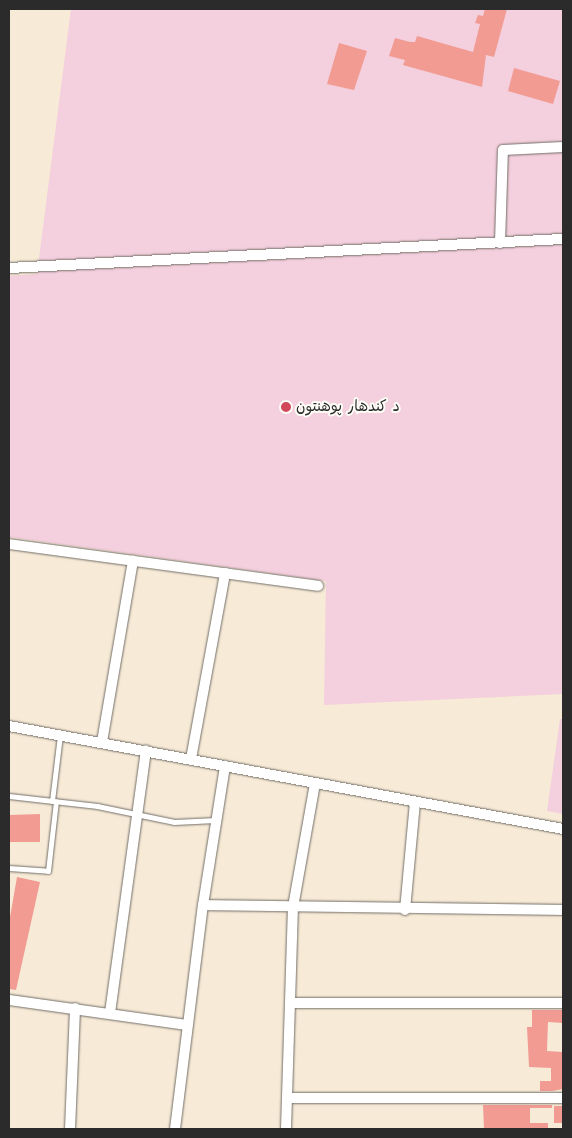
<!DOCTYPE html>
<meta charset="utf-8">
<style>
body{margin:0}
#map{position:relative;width:572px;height:1138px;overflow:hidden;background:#f7ead7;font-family:"Architects Daughter","Playpen Sans Arabic",sans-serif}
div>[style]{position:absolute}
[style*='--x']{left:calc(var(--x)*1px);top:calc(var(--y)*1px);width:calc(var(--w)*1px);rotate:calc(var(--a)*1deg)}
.built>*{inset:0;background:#f4cfdd}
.building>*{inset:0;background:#f19b93}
.roads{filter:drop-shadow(0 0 1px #726e67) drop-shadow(0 0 1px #726e67)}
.lane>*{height:5px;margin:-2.5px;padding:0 2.5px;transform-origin:2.5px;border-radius:2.5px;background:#fff}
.street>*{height:10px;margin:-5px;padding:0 5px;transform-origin:5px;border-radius:5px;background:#fff}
.dots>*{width:14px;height:14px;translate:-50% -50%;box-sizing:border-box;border:2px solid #fdfcf7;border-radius:50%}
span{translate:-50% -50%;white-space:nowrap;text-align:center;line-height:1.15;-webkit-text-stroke:4px #fdfcf7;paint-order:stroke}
.poi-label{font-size:15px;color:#2b2b2b}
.left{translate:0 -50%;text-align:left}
.frame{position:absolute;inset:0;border:10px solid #2b2b2b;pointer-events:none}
</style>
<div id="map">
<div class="built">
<i style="clip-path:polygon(71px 9px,563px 9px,563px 694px,324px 705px,326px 581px,9px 537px,9px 276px,37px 274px)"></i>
<i style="clip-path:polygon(560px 719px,563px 719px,563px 814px,547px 811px)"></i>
</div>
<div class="building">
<i style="clip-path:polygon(485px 9px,507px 9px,494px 57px,486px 55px,482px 87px,403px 65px,405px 60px,389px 56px,395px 38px,410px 42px,415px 42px,417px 36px,473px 52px,480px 24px,475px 23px,478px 15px,483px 16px)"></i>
<i style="clip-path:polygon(339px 43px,367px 51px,354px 90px,327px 84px)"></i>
<i style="clip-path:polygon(514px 68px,560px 81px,553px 104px,508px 91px)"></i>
<i style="clip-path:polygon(40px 814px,40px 842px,9px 842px,9px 815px)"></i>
<i style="clip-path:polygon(17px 877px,40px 882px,16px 990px,9px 989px,9px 923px)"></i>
<i style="clip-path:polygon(532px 1010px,563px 1010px,563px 1023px,548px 1022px,547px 1051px,563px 1052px,563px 1089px,552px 1091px,511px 1091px,540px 1091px,540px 1081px,551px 1081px,551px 1068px,529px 1067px,527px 1027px,532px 1027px)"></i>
<i style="clip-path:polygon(483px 1105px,552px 1105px,552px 1108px,530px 1108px,530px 1123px,548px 1123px,548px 1129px,484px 1129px)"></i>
<i style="clip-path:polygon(554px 1106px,563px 1106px,563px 1123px,554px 1123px)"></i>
</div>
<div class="roads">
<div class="lane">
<i style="--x:9;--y:796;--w:89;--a:6.5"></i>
<i style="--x:97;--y:806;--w:79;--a:11.7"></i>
<i style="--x:174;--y:822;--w:42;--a:-2.7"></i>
<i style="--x:52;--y:801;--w:66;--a:-83.1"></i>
<i style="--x:9;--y:868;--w:39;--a:4"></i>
<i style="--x:48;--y:871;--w:70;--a:-83.5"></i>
</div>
<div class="street">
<i style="--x:500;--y:243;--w:93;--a:-88.2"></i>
<i style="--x:503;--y:150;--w:60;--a:-2.9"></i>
<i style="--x:9;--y:268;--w:555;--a:-3"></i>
<i style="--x:9;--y:544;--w:312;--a:7.7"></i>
<i style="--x:9;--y:726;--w:563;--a:10.53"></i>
<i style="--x:102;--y:742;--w:184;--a:-80.3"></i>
<i style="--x:191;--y:759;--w:189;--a:-79.6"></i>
<i style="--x:203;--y:905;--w:360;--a:0.8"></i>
<i style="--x:405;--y:910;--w:108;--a:-84.7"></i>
<i style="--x:9;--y:1000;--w:180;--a:8"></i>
<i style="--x:290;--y:1003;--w:273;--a:0"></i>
<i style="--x:110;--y:1013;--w:265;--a:-82.2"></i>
<i style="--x:287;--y:1098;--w:276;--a:0"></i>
<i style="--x:70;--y:1129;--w:121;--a:-87.6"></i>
<i style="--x:175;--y:1129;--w:226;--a:-82.9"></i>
<i style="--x:203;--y:905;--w:141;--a:-81"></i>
<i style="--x:286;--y:1129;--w:222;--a:-88.2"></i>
<i style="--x:293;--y:907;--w:126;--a:-79.9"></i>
</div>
</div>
<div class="dots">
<i style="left:286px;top:407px;background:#d1495b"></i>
</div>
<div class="poi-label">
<span class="left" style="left:296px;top:407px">د کندهار پوهنتون</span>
</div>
<div class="frame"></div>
</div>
